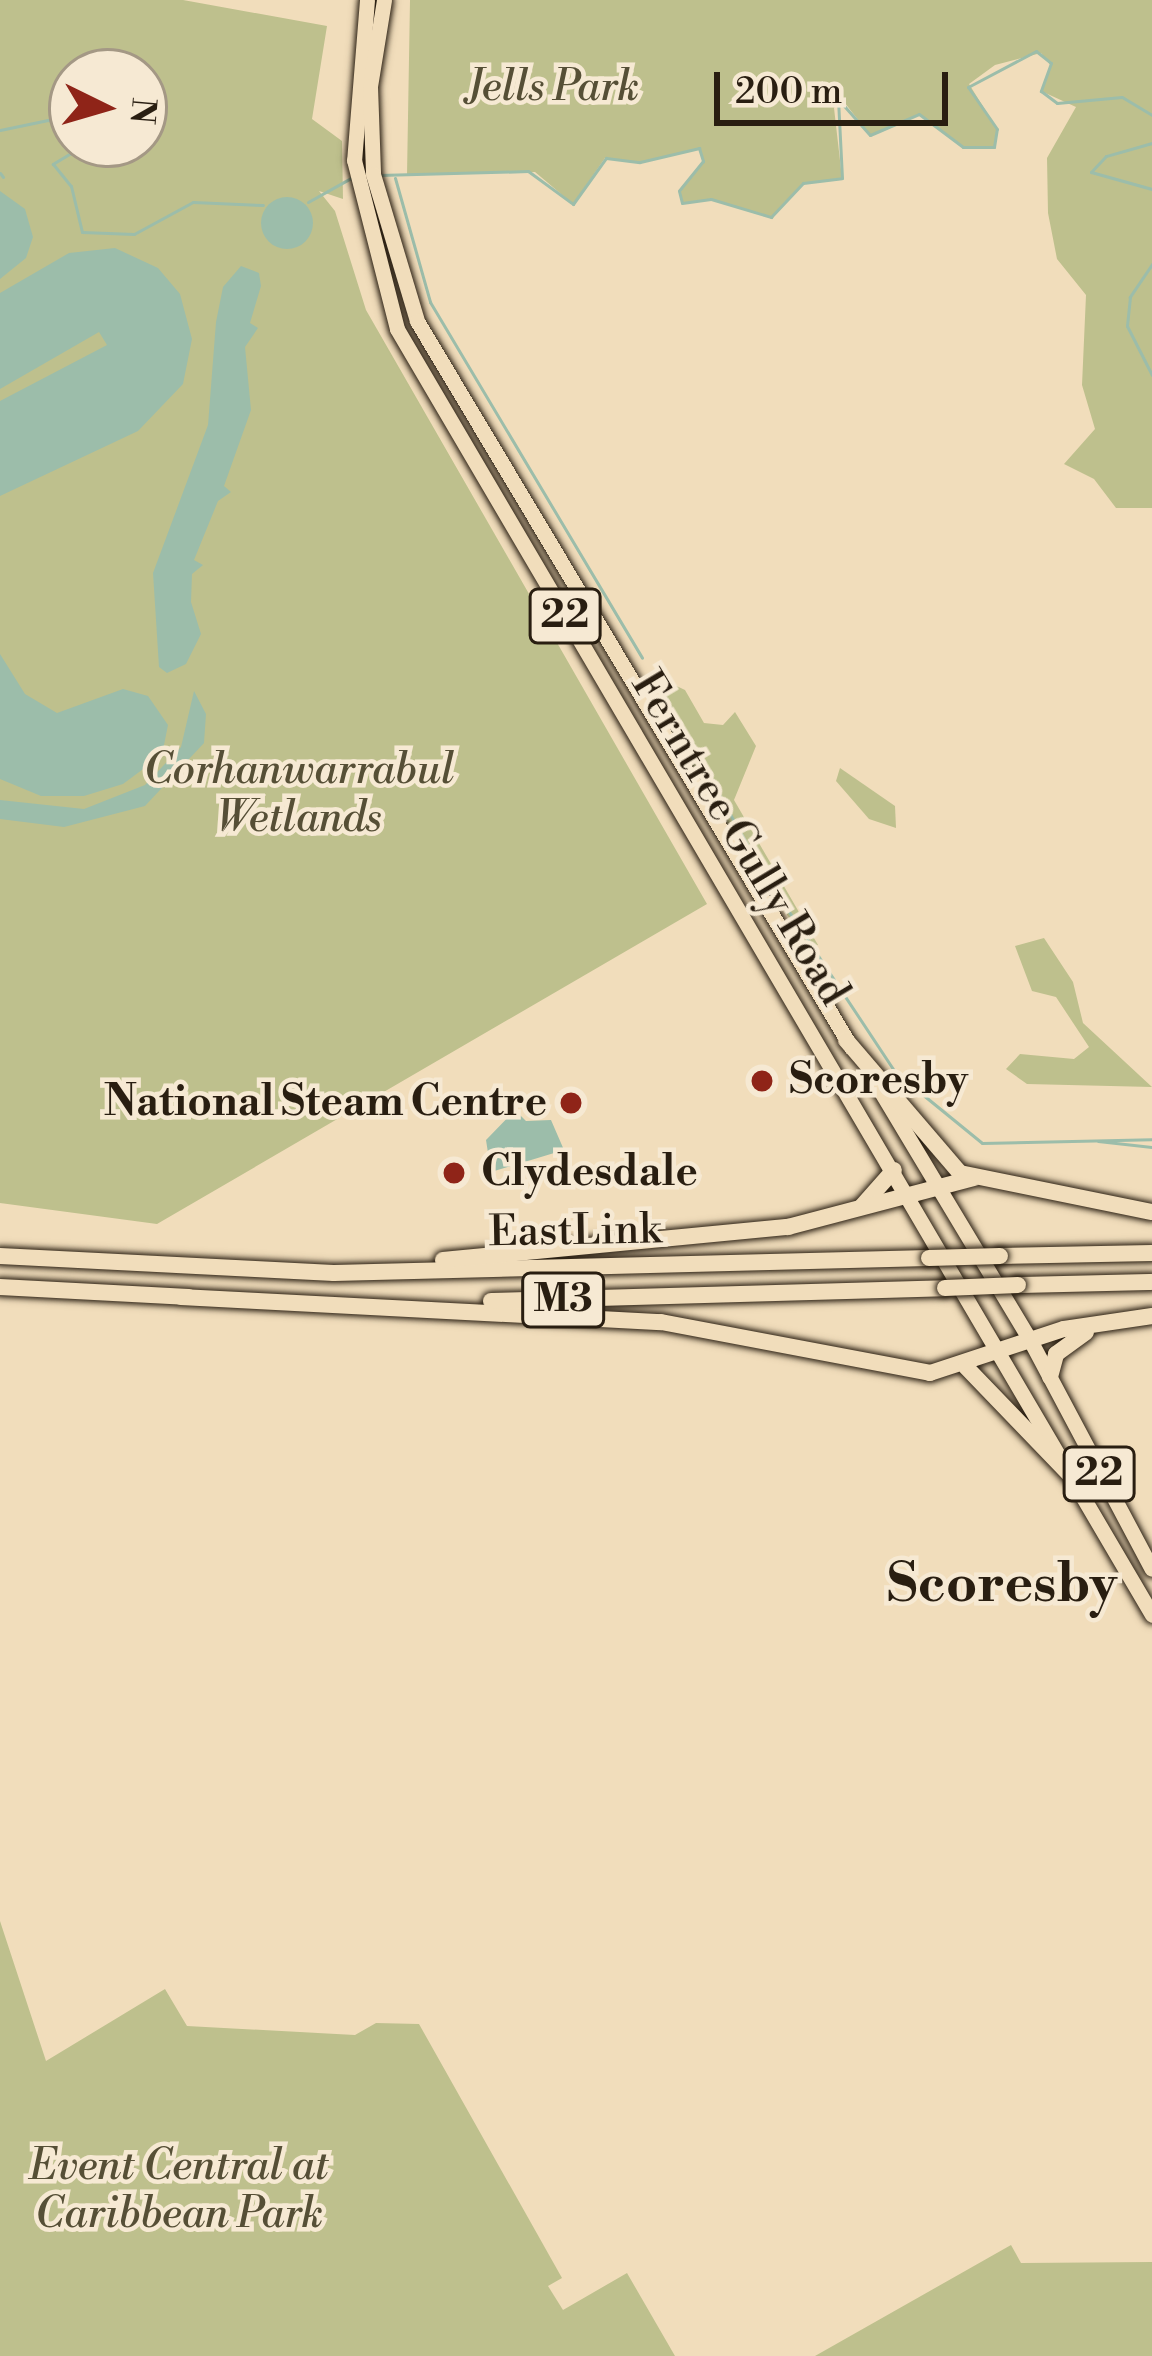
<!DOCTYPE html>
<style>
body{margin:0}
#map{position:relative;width:1152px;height:2356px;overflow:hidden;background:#f1ddbb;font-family:"Libre Bodoni",serif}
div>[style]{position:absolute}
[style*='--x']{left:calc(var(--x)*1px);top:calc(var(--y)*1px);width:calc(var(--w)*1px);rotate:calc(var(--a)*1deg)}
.green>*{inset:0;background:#bec08d}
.water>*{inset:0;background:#9cbdaa}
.round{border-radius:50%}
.stream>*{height:3px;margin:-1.5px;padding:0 1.5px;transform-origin:1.5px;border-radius:1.5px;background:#9cbdaa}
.roads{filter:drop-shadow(0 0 3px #291e11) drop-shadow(0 0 3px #291e11)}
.primary>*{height:15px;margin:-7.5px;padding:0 7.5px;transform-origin:7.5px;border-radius:7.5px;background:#f1ddbb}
.highway>*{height:16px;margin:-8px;padding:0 8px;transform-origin:8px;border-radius:8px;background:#f1ddbb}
.bridges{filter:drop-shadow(0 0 3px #291e11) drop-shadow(0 0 3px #291e11)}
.highway-bridge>*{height:16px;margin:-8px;padding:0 8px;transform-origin:8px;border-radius:8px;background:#f1ddbb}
.dots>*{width:33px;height:33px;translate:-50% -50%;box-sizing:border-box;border:6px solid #f6e9d3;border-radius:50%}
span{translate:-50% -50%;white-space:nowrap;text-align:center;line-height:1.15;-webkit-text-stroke:9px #f6e9d3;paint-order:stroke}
.shield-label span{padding:3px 9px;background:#f6e9d3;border:3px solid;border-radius:9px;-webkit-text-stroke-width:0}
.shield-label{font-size:39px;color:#291e11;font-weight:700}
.park-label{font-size:42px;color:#564f36;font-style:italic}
.street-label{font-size:42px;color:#291e11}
.poi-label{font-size:42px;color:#291e11;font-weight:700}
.left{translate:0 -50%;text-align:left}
.right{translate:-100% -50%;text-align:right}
.district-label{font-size:54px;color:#291e11;font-weight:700}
.north{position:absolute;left:48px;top:48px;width:120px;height:120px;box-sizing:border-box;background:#f6e9d3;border:3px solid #a49885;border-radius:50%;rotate:95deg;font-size:33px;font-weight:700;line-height:48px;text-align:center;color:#291e11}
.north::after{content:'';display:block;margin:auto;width:42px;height:54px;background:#8f2418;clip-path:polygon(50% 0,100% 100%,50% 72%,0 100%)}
.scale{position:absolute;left:714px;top:72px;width:234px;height:54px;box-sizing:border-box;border:6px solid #291e11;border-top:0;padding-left:15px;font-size:36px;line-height:42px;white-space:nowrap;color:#291e11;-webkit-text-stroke:9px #f6e9d3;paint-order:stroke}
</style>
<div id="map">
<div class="green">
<i style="clip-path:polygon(evenodd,0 0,183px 0,327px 26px,312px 119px,342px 141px,343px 199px,319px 191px,335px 211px,366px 310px,707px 904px,157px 1224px,0 1203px,0 0,72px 72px,144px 72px,144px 144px,72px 144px,72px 72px)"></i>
<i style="clip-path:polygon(410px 0,1152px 0,1152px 508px,1116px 508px,1094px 479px,1064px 464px,1095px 429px,1082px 385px,1086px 295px,1057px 259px,1048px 213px,1047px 158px,1076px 107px,1041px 91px,1051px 66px,1041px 53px,995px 65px,969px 84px,997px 129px,994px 147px,963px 147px,919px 114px,870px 135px,841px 98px,834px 108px,842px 178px,803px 183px,771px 217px,711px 199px,682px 203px,679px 191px,703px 161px,699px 148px,640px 162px,605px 158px,573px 204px,535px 172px,407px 175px)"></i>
<i style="clip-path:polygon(666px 681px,685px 690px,704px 723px,723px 725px,735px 712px,756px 746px,734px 800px,818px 945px,809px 947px,751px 862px,655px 708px)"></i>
<i style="clip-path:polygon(840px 768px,895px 806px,896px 828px,869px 819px,836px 781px)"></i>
<i style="clip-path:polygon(1044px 938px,1073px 982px,1083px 1023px,1152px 1087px,1027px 1084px,1006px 1069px,1020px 1054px,1074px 1059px,1089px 1047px,1056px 997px,1032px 991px,1015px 946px)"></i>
<i style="clip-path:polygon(0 1921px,46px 2061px,165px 1989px,187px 2026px,355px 2035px,376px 2023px,419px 2024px,562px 2278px,548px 2286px,563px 2310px,627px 2273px,675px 2356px,0 2356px)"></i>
<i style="clip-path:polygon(1011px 2245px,1021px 2263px,1152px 2262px,1152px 2356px,815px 2356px)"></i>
</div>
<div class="water">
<i style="clip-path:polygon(0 191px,25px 209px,33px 237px,26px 258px,0 279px)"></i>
<i class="round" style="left:261px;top:197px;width:52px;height:52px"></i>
<i style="clip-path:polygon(115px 248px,158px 268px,180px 294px,192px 339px,183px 384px,138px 431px,0 496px,0 401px,107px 345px,99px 332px,0 389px,0 293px,69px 253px)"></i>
<i style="clip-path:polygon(241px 266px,259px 273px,261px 286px,250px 323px,258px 328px,245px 347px,251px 410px,224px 486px,231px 492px,218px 501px,194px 560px,203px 565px,192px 574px,191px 602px,201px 634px,186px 664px,167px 673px,159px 667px,153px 573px,208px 425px,216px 322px,223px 287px)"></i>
<i style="clip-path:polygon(0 654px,25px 694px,57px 713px,123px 689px,148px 696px,168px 725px,162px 755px,123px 784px,84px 796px,41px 796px,0 779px)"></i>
<i style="clip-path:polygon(194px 691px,206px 714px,204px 743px,145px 806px,64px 827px,0 819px,0 800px,84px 809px,145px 785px,181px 747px)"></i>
<i style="clip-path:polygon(515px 1110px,526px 1121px,551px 1120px,564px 1150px,491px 1172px,486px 1140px)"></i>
</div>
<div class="stream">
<i style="--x:0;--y:130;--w:49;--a:-11.8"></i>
<i style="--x:48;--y:120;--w:25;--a:14"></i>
<i style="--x:1152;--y:143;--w:48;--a:164.2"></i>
<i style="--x:1106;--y:156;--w:22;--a:133"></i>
<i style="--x:1091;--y:172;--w:63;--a:15.6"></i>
<i style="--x:86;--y:144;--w:39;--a:149"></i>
<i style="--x:53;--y:164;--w:28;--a:51"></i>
<i style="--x:71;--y:186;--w:47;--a:76.6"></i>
<i style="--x:82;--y:232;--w:52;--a:2.2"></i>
<i style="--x:134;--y:234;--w:67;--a:-28.5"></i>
<i style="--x:193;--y:202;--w:70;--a:2.5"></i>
<i style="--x:0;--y:173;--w:5;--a:53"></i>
<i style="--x:379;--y:175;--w:149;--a:-1.5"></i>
<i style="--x:528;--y:171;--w:56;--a:36.3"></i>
<i style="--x:573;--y:204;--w:57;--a:-54.3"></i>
<i style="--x:606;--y:158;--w:34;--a:7"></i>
<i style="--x:640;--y:162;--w:61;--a:-13.3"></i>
<i style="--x:699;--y:148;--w:14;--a:73"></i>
<i style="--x:703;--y:161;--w:38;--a:129"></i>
<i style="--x:679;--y:191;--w:12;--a:76"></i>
<i style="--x:682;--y:203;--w:29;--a:-8"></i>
<i style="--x:711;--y:199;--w:63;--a:16.7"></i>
<i style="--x:771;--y:217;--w:47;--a:-46.7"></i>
<i style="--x:803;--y:183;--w:39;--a:-7"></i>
<i style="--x:842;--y:178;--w:79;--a:-92.9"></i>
<i style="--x:838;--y:99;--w:48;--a:48.4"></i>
<i style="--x:870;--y:135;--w:53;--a:-23.2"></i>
<i style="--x:919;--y:114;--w:55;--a:36.9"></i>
<i style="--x:963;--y:147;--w:31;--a:0"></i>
<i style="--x:994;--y:147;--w:18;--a:-81"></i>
<i style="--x:997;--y:129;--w:51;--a:-124.6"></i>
<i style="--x:968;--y:87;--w:77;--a:-27.9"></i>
<i style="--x:1036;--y:51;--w:19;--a:39"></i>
<i style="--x:1051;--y:63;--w:30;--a:110"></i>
<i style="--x:1041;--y:91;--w:20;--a:37"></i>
<i style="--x:1057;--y:103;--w:65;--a:-5.3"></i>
<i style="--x:1122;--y:97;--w:35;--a:31"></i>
<i style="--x:395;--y:178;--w:129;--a:74.2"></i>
<i style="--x:430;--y:302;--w:414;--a:59.2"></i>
<i style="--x:308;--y:202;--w:49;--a:-29.2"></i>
<i style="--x:1152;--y:264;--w:40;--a:124"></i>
<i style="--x:1130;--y:297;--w:29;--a:96"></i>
<i style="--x:1127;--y:326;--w:55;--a:63"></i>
<i style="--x:655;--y:681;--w:218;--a:60.6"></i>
<i style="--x:762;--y:871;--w:241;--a:56.5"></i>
<i style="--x:895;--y:1072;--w:112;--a:39.2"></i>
<i style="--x:982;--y:1143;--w:170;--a:-1.3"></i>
<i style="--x:1098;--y:1141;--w:54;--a:6.3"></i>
</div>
<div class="roads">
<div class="primary">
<i style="--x:367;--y:0;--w:161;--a:94.6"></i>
<i style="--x:354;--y:160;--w:174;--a:75.7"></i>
<i style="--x:397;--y:329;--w:1491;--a:59.58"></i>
<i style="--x:384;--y:0;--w:87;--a:99.2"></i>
<i style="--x:370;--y:86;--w:88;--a:88"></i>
<i style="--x:373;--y:174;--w:153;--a:73.3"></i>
<i style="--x:417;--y:321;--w:846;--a:59.13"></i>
<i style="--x:875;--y:1082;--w:301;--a:59"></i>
<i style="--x:1030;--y:1340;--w:259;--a:62"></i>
</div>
<div class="highway">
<i style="--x:846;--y:1040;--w:175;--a:49.4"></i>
<i style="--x:960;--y:1173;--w:196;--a:11.5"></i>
<i style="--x:862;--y:1206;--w:48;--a:-48.4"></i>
<i style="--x:0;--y:1256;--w:334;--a:2.9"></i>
<i style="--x:334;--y:1273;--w:595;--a:-1.44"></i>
<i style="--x:1000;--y:1256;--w:152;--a:-1.1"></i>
<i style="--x:443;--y:1260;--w:347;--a:-5.5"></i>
<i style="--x:788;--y:1227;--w:192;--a:-14.8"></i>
<i style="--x:1018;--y:1285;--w:134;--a:-1.3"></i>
<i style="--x:0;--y:1287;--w:189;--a:3"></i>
<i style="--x:181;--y:1297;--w:481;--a:3"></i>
<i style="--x:661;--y:1322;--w:274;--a:10.7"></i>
<i style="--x:930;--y:1373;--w:141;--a:-18.2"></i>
<i style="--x:1064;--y:1329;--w:89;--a:-8.4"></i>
<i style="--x:491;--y:1301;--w:454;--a:-1.6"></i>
<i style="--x:966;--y:1367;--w:151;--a:46.1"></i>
<i style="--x:1050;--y:1377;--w:24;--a:-75"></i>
<i style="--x:1056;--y:1354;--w:37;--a:-36"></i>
</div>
</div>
<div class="bridges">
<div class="highway-bridge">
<i style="--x:929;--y:1258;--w:71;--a:-1.6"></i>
<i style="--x:945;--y:1288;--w:73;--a:-2.4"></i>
</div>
</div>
<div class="dots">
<i style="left:762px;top:1081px;background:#8f2418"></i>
<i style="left:571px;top:1103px;background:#8f2418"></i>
<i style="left:454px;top:1173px;background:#8f2418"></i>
</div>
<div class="shield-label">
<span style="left:565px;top:616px">22</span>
<span style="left:563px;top:1300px">M3</span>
<span style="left:1099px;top:1474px">22</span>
</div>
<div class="park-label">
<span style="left:553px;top:88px">Jells Park</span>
<span style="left:299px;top:795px">Corhanwarrabul<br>Wetlands</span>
<span style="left:179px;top:2191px">Event Central at<br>Caribbean Park</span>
</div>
<div class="street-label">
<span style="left:739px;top:839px;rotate:59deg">Ferntree Gully Road</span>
<span style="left:575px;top:1232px;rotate:-1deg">EastLink</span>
</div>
<div class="poi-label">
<span class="left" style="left:789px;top:1081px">Scoresby</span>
<span class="right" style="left:547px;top:1103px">National Steam Centre</span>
<span class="left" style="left:481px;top:1173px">Clydesdale</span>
</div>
<div class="district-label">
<span style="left:1002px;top:1585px">Scoresby</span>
</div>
<div class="north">N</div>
<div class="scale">200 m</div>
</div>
